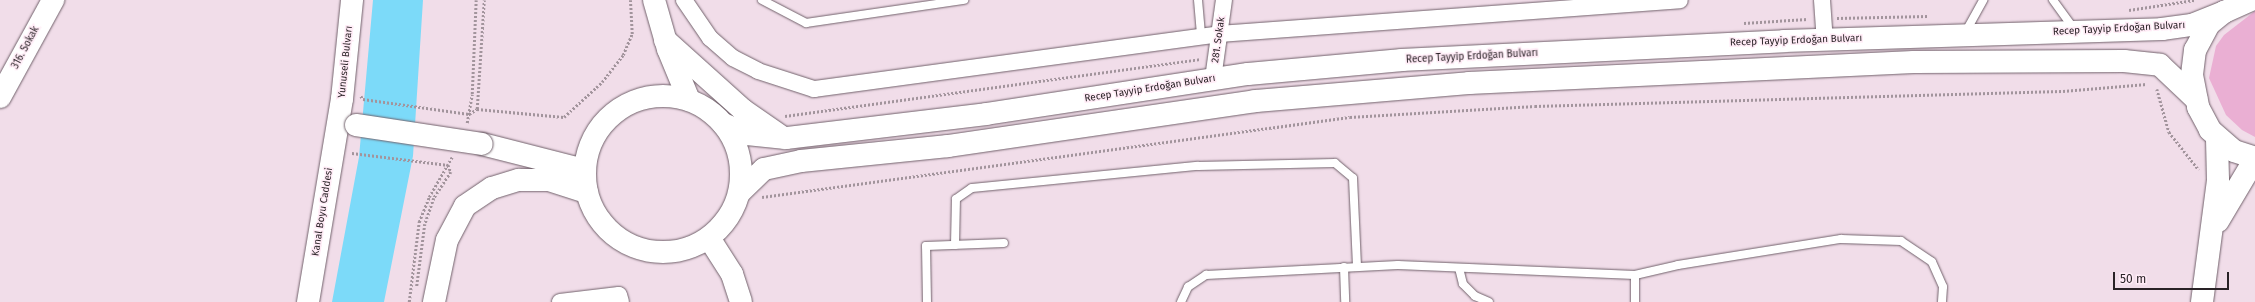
<!DOCTYPE html>
<meta charset="utf-8">
<style>
body{margin:0}
#map{position:relative;width:2255px;height:302px;overflow:hidden;background:#f1dde9;font-family:"Fira Sans",sans-serif}
div>[style]{position:absolute}
[style*='--x']{left:calc(var(--x)*1px);top:calc(var(--y)*1px);width:calc(var(--w)*1px);rotate:calc(var(--a)*1deg)}
.green>*{inset:0;background:#eaafd3}
.water>*{inset:0;background:#7cdaf9}
.path>*{height:2.5px;margin-top:-1.25px;transform-origin:0;background:repeating-linear-gradient(90deg,#a2949c 0 2px,transparent 0 4px)}
.roads{filter:drop-shadow(0 0 1px #71616b) drop-shadow(0 0 1px #71616b)}
.lane>*{height:8px;margin:-4px;padding:0 4px;transform-origin:4px;border-radius:4px;background:#fff}
.street>*{height:16px;margin:-8px;padding:0 8px;transform-origin:8px;border-radius:8px;background:#fff}
.secondary>*{height:22px;margin:-11px;padding:0 11px;transform-origin:11px;border-radius:11px;background:#fff}
.primary>*{height:22px;margin:-11px;padding:0 11px;transform-origin:11px;border-radius:11px;background:#fff}
.primary>.ring{margin:-11px;padding:0;box-sizing:content-box;background:none;border:22px solid #fff;border-radius:50%}
.bridges{filter:drop-shadow(0 0 1px #71616b) drop-shadow(0 0 1px #71616b)}
.primary-bridge>*{height:22px;margin:-11px;padding:0 11px;transform-origin:11px;border-radius:11px;background:#fff}
span{translate:-50% -50%;white-space:nowrap;text-align:center;line-height:1.15;-webkit-text-stroke:3px #ffebf6;paint-order:stroke}
.street-label{font-size:10px;color:#292226}
.scale{position:absolute;left:2113px;top:272px;width:116px;height:18px;box-sizing:border-box;border:2px solid #292226;border-top:0;padding-left:5px;font-size:12px;line-height:14px;white-space:nowrap;color:#292226;-webkit-text-stroke:3px #ffebf6;paint-order:stroke}
</style>
<div id="map">
<div class="green">
<i style="clip-path:polygon(2255px 11px,2255px 137px,2242px 130px,2226px 115px,2209px 78px,2216px 46px,2224px 35px)"></i>
</div>
<div class="water">
<i style="clip-path:polygon(373px 0,423px 0,413px 156px,384px 302px,332px 302px,359px 157px)"></i>
</div>
<div class="path">
<i style="--x:2129;--y:10;--w:66;--a:-8.7"></i>
<i style="--x:1837;--y:18;--w:91;--a:-1.3"></i>
<i style="--x:1744;--y:23;--w:64;--a:-3.6"></i>
<i style="--x:2157;--y:89;--w:45;--a:74.4"></i>
<i style="--x:2169;--y:132;--w:48;--a:51.7"></i>
<i style="--x:361;--y:96;--w:4;--a:56"></i>
<i style="--x:363;--y:99;--w:107;--a:8.1"></i>
<i style="--x:469;--y:114;--w:9;--a:-32"></i>
<i style="--x:477;--y:109;--w:87;--a:5.3"></i>
<i style="--x:564;--y:117;--w:52;--a:-42.6"></i>
<i style="--x:602;--y:82;--w:34;--a:-52"></i>
<i style="--x:623;--y:55;--w:23;--a:-67"></i>
<i style="--x:632;--y:34;--w:34;--a:-93"></i>
<i style="--x:477;--y:109;--w:109;--a:-86.3"></i>
<i style="--x:785;--y:116;--w:419;--a:-7.8"></i>
<i style="--x:467;--y:123;--w:29;--a:-80"></i>
<i style="--x:472;--y:94;--w:94;--a:-87.6"></i>
<i style="--x:352;--y:153;--w:97;--a:7.1"></i>
<i style="--x:448;--y:165;--w:8;--a:67"></i>
<i style="--x:451;--y:172;--w:31;--a:123"></i>
<i style="--x:434;--y:198;--w:28;--a:109"></i>
<i style="--x:425;--y:224;--w:63;--a:97.4"></i>
<i style="--x:762;--y:197;--w:593;--a:-7.75"></i>
<i style="--x:1350;--y:117;--w:185;--a:-3.4"></i>
<i style="--x:1535;--y:106;--w:528;--a:-1.63"></i>
<i style="--x:2063;--y:91;--w:84;--a:-4.8"></i>
<i style="--x:409;--y:302;--w:81;--a:-82.9"></i>
<i style="--x:419;--y:222;--w:27;--a:-68"></i>
<i style="--x:429;--y:197;--w:46;--a:-60.1"></i>
</div>
<div class="roads">
<div class="lane">
<i style="--x:762;--y:0;--w:50;--a:27.6"></i>
<i style="--x:806;--y:23;--w:160;--a:-8.3"></i>
<i style="--x:1198;--y:0;--w:36;--a:85"></i>
<i style="--x:2053;--y:0;--w:36;--a:54"></i>
<i style="--x:1965;--y:33;--w:38;--a:-61"></i>
<i style="--x:955;--y:245;--w:46;--a:-88.8"></i>
<i style="--x:956;--y:199;--w:19;--a:-35"></i>
<i style="--x:972;--y:188;--w:227;--a:-5.6"></i>
<i style="--x:1198;--y:166;--w:137;--a:-1.3"></i>
<i style="--x:1335;--y:163;--w:23;--a:40"></i>
<i style="--x:1353;--y:178;--w:88;--a:87.4"></i>
<i style="--x:1344;--y:267;--w:35;--a:88"></i>
<i style="--x:1459;--y:268;--w:16;--a:76"></i>
<i style="--x:1463;--y:284;--w:17;--a:45"></i>
<i style="--x:1475;--y:296;--w:15;--a:23"></i>
<i style="--x:1635;--y:275;--w:27;--a:90"></i>
<i style="--x:927;--y:302;--w:56;--a:-91"></i>
<i style="--x:926;--y:246;--w:78;--a:-2.2"></i>
<i style="--x:1181;--y:302;--w:17;--a:-65"></i>
<i style="--x:1188;--y:287;--w:22;--a:-34"></i>
<i style="--x:1206;--y:275;--w:192;--a:-3"></i>
<i style="--x:1398;--y:265;--w:237;--a:2.4"></i>
<i style="--x:1635;--y:275;--w:44;--a:-13.1"></i>
<i style="--x:1678;--y:265;--w:165;--a:-9.1"></i>
<i style="--x:1841;--y:239;--w:60;--a:1.9"></i>
<i style="--x:1901;--y:241;--w:37;--a:34"></i>
<i style="--x:1932;--y:262;--w:27;--a:66"></i>
<i style="--x:1943;--y:287;--w:15;--a:94"></i>
</div>
<div class="street">
<i style="--x:684;--y:0;--w:46;--a:55.6"></i>
<i style="--x:710;--y:38;--w:30;--a:41"></i>
<i style="--x:733;--y:58;--w:28;--a:27"></i>
<i style="--x:758;--y:71;--w:59;--a:17.8"></i>
<i style="--x:814;--y:89;--w:409;--a:-7.7"></i>
<i style="--x:1219;--y:34;--w:462;--a:-4.2"></i>
<i style="--x:1822;--y:0;--w:39;--a:86"></i>
<i style="--x:1213;--y:79;--w:80;--a:-82.1"></i>
<i style="--x:560;--y:302;--w:59;--a:-6.8"></i>
<i style="--x:619;--y:295;--w:7;--a:74"></i>
</div>
<div class="secondary">
<i style="--x:0;--y:97;--w:111;--a:-61.3"></i>
<i style="--x:2218;--y:221;--w:72;--a:-59.2"></i>
<i style="--x:709;--y:238;--w:43;--a:57.4"></i>
<i style="--x:732;--y:274;--w:29;--a:72"></i>
<i style="--x:2202;--y:302;--w:123;--a:-82.5"></i>
<i style="--x:2218;--y:180;--w:41;--a:-91.4"></i>
</div>
<div class="primary">
<i style="--x:654;--y:0;--w:51;--a:74.1"></i>
<i style="--x:668;--y:49;--w:55;--a:67.6"></i>
<i style="--x:2251;--y:0;--w:30;--a:156"></i>
<i style="--x:2224;--y:12;--w:19;--a:141"></i>
<i style="--x:2209;--y:24;--w:30;--a:118"></i>
<i style="--x:2195;--y:50;--w:25;--a:97"></i>
<i style="--x:2192;--y:75;--w:33;--a:79"></i>
<i style="--x:2198;--y:107;--w:26;--a:62"></i>
<i style="--x:2210;--y:130;--w:32;--a:41"></i>
<i style="--x:2234;--y:151;--w:22;--a:18"></i>
<i style="--x:665;--y:40;--w:105;--a:41.9"></i>
<i style="--x:743;--y:110;--w:47;--a:34.7"></i>
<i class="ring" style="left:585px;top:96px;width:134px;height:134px"></i>
<i style="--x:723;--y:124;--w:26;--a:23"></i>
<i style="--x:747;--y:134;--w:39;--a:6"></i>
<i style="--x:786;--y:138;--w:201;--a:-6.8"></i>
<i style="--x:986;--y:114;--w:265;--a:-8.7"></i>
<i style="--x:1248;--y:74;--w:155;--a:-5.2"></i>
<i style="--x:1402;--y:60;--w:382;--a:-2.8"></i>
<i style="--x:1784;--y:41;--w:378;--a:-1.8"></i>
<i style="--x:2162;--y:29;--w:30;--a:-8"></i>
<i style="--x:2192;--y:25;--w:35;--a:-22"></i>
<i style="--x:482;--y:144;--w:105;--a:14.3"></i>
<i style="--x:740;--y:192;--w:33;--a:-44"></i>
<i style="--x:764;--y:169;--w:38;--a:-12"></i>
<i style="--x:801;--y:161;--w:148;--a:-5.8"></i>
<i style="--x:948;--y:146;--w:310;--a:-8.3"></i>
<i style="--x:1255;--y:101;--w:215;--a:-4.8"></i>
<i style="--x:1469;--y:83;--w:445;--a:-2.7"></i>
<i style="--x:1914;--y:62;--w:210;--a:-0.3"></i>
<i style="--x:2124;--y:61;--w:36;--a:6"></i>
<i style="--x:2160;--y:65;--w:50;--a:43.4"></i>
<i style="--x:308;--y:302;--w:206;--a:-80.5"></i>
<i style="--x:342;--y:99;--w:100;--a:-84.2"></i>
<i style="--x:434;--y:302;--w:63;--a:-78.2"></i>
<i style="--x:447;--y:240;--w:38;--a:-62"></i>
<i style="--x:465;--y:206;--w:32;--a:-34"></i>
<i style="--x:492;--y:188;--w:28;--a:-17"></i>
<i style="--x:519;--y:180;--w:30;--a:0"></i>
<i style="--x:549;--y:180;--w:40;--a:18"></i>
</div>
</div>
<div class="bridges">
<div class="primary-bridge">
<i style="--x:356;--y:125;--w:127;--a:8.6"></i>
</div>
</div>
<div class="street-label">
<span style="left:2119px;top:29px;rotate:-3deg">Recep Tayyip Erdoğan Bulvarı</span>
<span style="left:1219px;top:40px;rotate:-82deg">281. Sokak</span>
<span style="left:1796px;top:41px;rotate:-2deg">Recep Tayyip Erdoğan Bulvarı</span>
<span style="left:26px;top:48px;rotate:-62deg">316. Sokak</span>
<span style="left:1472px;top:57px;rotate:-3deg">Recep Tayyip Erdoğan Bulvarı</span>
<span style="left:346px;top:62px;rotate:-84deg">Yunuseli Bulvarı</span>
<span style="left:1150px;top:89px;rotate:-9deg">Recep Tayyip Erdoğan Bulvarı</span>
<span style="left:323px;top:212px;rotate:-81deg">Kanal Boyu Caddesi</span>
</div>
<div class="scale">50 m</div>
</div>
